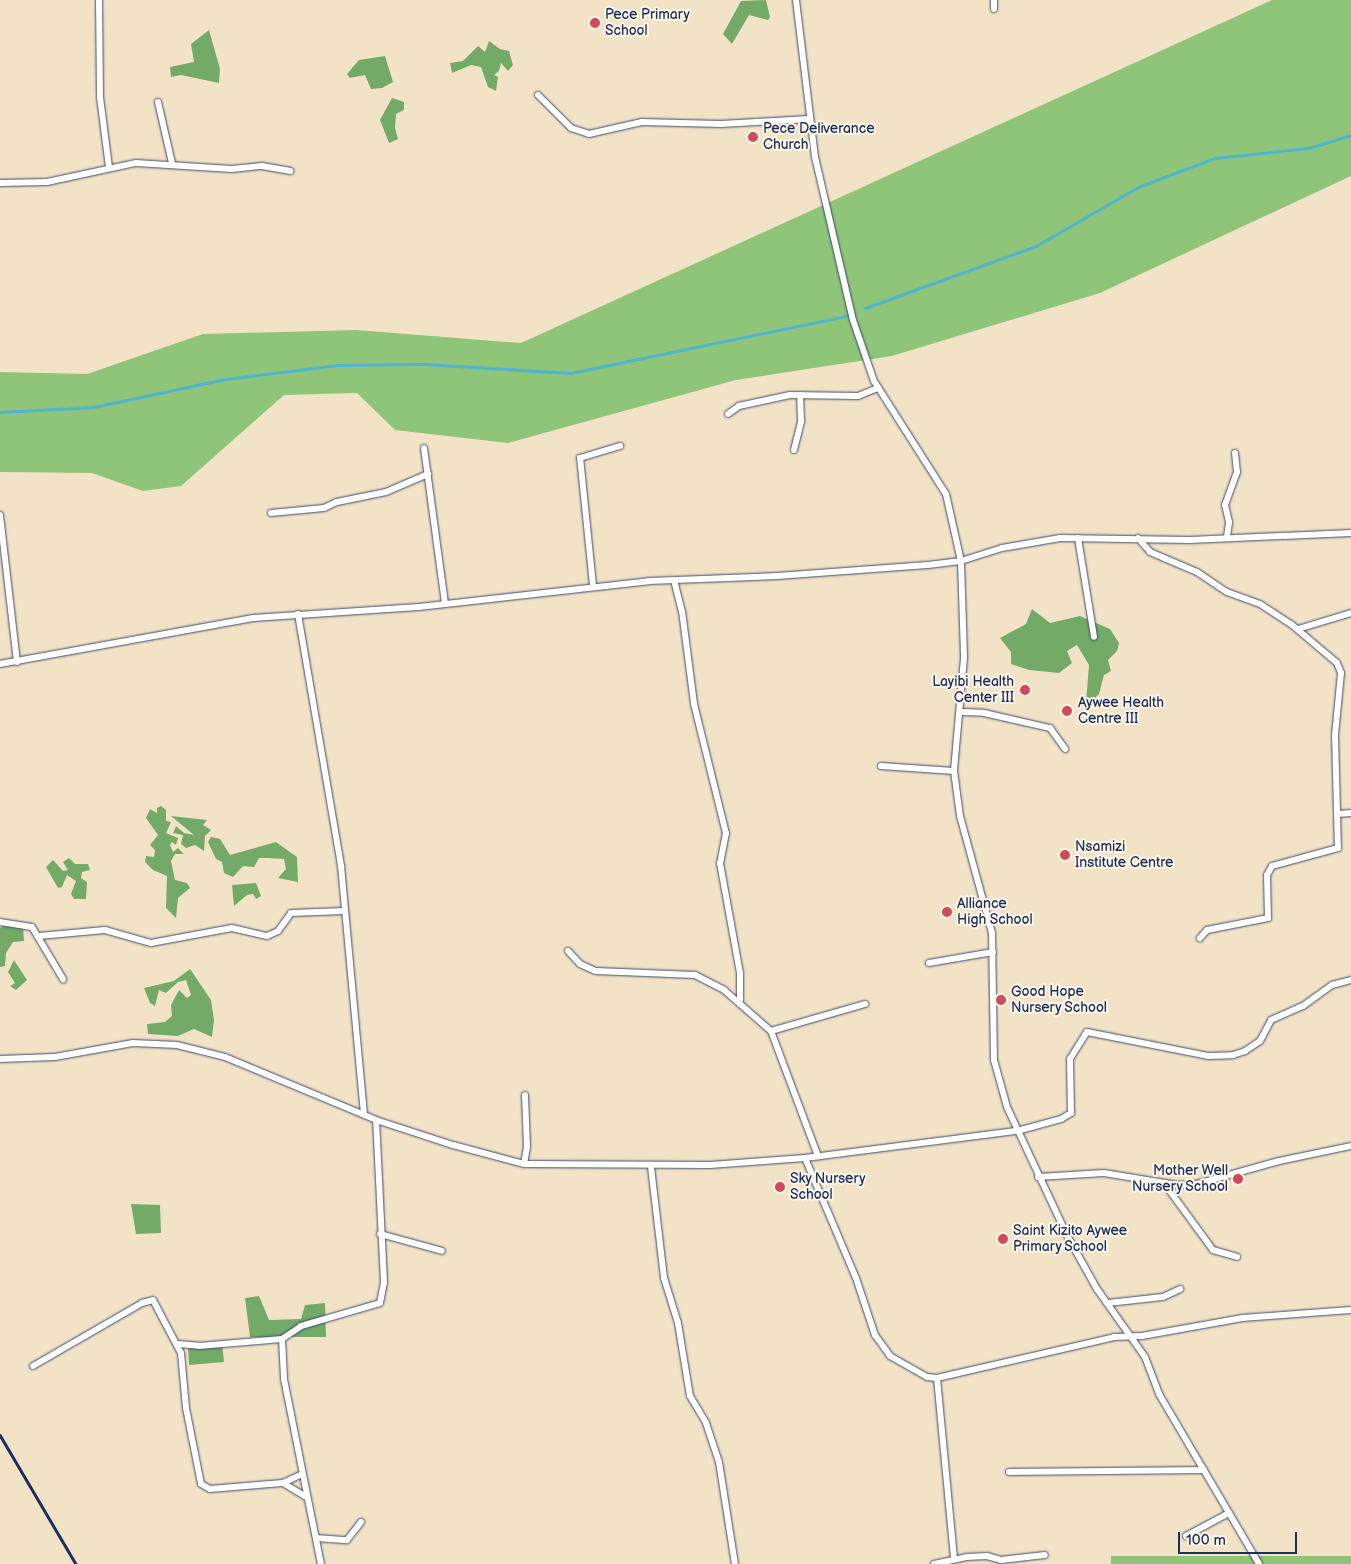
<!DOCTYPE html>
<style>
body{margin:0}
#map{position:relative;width:1351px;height:1564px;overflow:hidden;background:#f3e3c6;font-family:"Balsamiq Sans",sans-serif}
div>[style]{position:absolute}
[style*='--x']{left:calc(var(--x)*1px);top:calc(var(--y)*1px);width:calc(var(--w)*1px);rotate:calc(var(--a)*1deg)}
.green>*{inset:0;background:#8fc578}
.forest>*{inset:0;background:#73aa68}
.stream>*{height:2.5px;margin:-1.25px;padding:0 1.25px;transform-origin:1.25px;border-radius:1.25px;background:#4fb4cd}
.roads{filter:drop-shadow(0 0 1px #3b4a6e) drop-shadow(0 0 1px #3b4a6e)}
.minor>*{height:6px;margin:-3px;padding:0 3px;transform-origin:3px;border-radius:3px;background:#fff}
.rail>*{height:2.5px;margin:-1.25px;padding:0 1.25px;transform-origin:1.25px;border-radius:1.25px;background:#1b2f5e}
.dots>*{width:14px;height:14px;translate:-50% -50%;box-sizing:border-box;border:2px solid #fcf5e5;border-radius:50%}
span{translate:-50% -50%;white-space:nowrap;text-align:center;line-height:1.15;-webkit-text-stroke:4px #fcf5e5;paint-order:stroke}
.poi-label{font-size:14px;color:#1b2f5e}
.left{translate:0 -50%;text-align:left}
.right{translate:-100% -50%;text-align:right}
.scale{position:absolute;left:1178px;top:1532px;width:119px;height:22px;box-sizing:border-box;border:2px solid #1b2f5e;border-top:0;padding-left:6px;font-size:15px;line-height:18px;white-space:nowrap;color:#1b2f5e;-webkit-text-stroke:4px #fcf5e5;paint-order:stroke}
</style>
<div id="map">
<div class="green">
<i style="clip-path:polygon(1272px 0,1351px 0,1351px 176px,1100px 293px,892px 356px,736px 380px,508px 443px,395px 430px,357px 393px,284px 395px,181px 486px,143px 491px,92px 473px,0 472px,0 372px,87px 374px,203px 334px,356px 330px,521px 343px)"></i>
<i style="clip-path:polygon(1111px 1556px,1351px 1556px,1351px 1564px,1111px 1564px)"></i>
</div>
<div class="forest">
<i style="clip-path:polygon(766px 0,770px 17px,768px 20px,749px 15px,732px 44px,723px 34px,741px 1px)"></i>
<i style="clip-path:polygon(209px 30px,220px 69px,219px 83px,181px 75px,171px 77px,170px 67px,194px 62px,191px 44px)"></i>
<i style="clip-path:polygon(489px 41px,500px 49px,509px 51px,513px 65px,508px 71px,501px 63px,499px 71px,494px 75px,498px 77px,496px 91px,488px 87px,481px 67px,471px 65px,452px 73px,450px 63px,463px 61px,478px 46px,485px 52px)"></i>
<i style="clip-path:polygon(385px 56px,393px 82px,382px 88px,371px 89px,365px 75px,350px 78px,347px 74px,359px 60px)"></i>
<i style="clip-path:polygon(392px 98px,404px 102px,404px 110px,396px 114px,395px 128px,398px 139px,389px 143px,380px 120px)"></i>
<i style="clip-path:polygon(1032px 609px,1050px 623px,1080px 616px,1110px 629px,1119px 643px,1117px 651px,1108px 660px,1111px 671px,1104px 675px,1099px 694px,1091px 705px,1086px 703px,1089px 665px,1077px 645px,1067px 651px,1072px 663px,1059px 673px,1029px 670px,1011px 664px,1011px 652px,1000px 638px,1026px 624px)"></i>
<i style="clip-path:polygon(161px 806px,166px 810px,166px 821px,171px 822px,166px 833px,178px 838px,176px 845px,172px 842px,170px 845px,173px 852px,178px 848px,184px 854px,175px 854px,171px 861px,175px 880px,187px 883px,190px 888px,178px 898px,176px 918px,166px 908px,167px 876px,153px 870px,145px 862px,146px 856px,154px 857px,155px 850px,150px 845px,158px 835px,146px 818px,150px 809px,157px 813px,157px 808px)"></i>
<i style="clip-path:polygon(171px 816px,207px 820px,203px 825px,211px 830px,205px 836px,204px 851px,195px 845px,186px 848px,181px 844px,183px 835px,173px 833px,176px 826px,184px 833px,194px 835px)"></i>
<i style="clip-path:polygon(211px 837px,220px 839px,230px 855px,276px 842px,297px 857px,298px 882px,278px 878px,286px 869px,284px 859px,268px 858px,259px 858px,254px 867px,243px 866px,233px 877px,224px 873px,222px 862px,216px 859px,208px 842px)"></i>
<i style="clip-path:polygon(69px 858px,75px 864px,88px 864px,90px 870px,82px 872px,81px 878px,87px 882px,86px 899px,74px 899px,71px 894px,76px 881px,67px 875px,62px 887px,58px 888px,46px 867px,53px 860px,63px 871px,68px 870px,63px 862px)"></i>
<i style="clip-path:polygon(256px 883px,261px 896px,256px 899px,253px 894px,247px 895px,234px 906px,232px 885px)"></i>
<i style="clip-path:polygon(10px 922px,23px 926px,24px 941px,13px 942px,6px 953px,5px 966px,0 967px,0 928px)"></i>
<i style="clip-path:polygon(14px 960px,27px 980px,16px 990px,10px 986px,15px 983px,8px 972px)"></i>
<i style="clip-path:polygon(190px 969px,211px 1000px,214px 1020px,212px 1037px,194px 1029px,178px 1036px,148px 1034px,147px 1024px,165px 1022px,172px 1016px,171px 1005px,179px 990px,187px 998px,191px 995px,186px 980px,178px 982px,166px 993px,159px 990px,155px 1006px,150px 1003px,144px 988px,174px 981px)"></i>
<i style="clip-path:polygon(131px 1204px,160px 1205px,161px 1233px,136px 1234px)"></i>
<i style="clip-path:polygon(259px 1296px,269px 1320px,301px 1319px,305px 1305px,325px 1303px,326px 1337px,250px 1337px,245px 1298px)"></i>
<i style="clip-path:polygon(222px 1343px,224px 1362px,189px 1365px,188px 1347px)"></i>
</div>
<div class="stream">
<i style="--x:865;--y:308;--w:182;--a:-19.9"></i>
<i style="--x:1036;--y:246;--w:118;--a:-30"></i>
<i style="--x:1138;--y:187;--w:82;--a:-20.6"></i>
<i style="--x:1215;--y:158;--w:95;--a:-6.1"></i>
<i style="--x:1309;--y:148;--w:44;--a:-17.2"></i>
<i style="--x:0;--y:412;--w:94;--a:-3"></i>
<i style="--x:94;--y:407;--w:135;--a:-12"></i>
<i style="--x:226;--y:379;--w:112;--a:-7.2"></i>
<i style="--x:337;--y:365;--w:87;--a:-0.7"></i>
<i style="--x:424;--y:364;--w:147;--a:3.5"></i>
<i style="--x:571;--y:373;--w:285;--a:-11.7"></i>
</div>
<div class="roads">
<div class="minor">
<i style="--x:99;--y:0;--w:97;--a:89.4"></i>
<i style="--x:100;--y:97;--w:71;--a:82.7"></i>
<i style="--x:796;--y:0;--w:158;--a:83.1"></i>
<i style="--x:815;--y:157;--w:167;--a:76.9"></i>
<i style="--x:853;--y:320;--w:65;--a:71"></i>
<i style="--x:874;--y:381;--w:134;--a:57.5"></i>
<i style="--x:946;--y:494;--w:69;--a:77.4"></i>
<i style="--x:961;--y:561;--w:97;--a:88.2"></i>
<i style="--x:964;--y:658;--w:113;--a:95.1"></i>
<i style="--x:954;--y:771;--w:45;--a:82.4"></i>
<i style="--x:960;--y:816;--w:121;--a:74.7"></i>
<i style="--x:992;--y:933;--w:127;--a:89.1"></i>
<i style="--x:994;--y:1060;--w:49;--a:74.5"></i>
<i style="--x:1007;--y:1107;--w:144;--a:64.9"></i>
<i style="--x:1068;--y:1237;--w:60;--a:60.9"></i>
<i style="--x:1097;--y:1289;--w:83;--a:54.8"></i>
<i style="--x:1145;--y:1357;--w:40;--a:69"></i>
<i style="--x:1159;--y:1394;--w:197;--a:59.5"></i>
<i style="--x:994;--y:0;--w:9;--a:90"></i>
<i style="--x:538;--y:95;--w:47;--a:45"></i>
<i style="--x:571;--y:128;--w:19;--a:18"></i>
<i style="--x:589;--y:134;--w:54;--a:-12.8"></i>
<i style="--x:642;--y:122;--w:79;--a:1.5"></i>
<i style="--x:721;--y:124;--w:88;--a:-3.3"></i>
<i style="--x:158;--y:102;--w:63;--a:77.1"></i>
<i style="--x:0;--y:183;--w:47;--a:-1.2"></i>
<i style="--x:47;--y:182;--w:91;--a:-12.1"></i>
<i style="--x:136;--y:163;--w:96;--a:3.6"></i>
<i style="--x:232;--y:169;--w:30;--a:-6"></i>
<i style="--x:262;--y:166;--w:29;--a:10"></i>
<i style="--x:728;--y:414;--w:14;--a:-36"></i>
<i style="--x:739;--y:406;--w:52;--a:-12.2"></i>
<i style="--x:790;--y:395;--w:68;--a:0.8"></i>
<i style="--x:858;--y:396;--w:22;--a:-22"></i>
<i style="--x:424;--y:448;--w:156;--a:82.3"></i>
<i style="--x:794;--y:450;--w:30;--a:-76"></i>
<i style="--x:801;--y:421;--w:26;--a:-92"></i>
<i style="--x:271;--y:513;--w:53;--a:-5.4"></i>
<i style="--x:324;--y:508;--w:14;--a:-25"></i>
<i style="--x:337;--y:502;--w:50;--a:-11.5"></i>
<i style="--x:386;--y:492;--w:46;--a:-23.2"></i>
<i style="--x:0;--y:515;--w:148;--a:83.4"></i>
<i style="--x:1227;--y:537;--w:15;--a:-82"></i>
<i style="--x:1229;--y:522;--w:17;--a:-103"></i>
<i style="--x:1225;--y:505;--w:35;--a:-70"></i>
<i style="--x:1237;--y:472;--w:19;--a:-96"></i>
<i style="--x:1078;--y:538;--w:100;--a:80.8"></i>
<i style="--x:1138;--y:538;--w:18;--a:49"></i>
<i style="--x:1150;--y:552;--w:51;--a:23.1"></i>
<i style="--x:1197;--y:572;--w:36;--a:34"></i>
<i style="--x:1227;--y:592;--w:35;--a:20"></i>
<i style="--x:1260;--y:604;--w:37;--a:33"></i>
<i style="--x:1291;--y:624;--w:60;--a:40.3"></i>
<i style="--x:1337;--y:663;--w:11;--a:68"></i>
<i style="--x:1341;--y:673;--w:62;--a:95.5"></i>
<i style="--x:1335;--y:735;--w:113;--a:88.5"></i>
<i style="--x:1338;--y:848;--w:68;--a:164.7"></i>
<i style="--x:1272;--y:866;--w:10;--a:119"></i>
<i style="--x:1267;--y:875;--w:43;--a:88.7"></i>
<i style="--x:1268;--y:918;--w:62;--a:168.9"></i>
<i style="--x:1207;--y:930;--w:11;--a:131"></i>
<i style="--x:674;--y:580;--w:32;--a:76"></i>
<i style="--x:682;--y:611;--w:94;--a:82.6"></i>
<i style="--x:694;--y:704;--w:133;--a:76.1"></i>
<i style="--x:726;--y:833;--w:31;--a:101"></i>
<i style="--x:720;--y:863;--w:112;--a:79.7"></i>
<i style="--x:740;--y:973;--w:31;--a:90"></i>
<i style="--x:740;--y:1004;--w:41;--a:41.1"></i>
<i style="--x:771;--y:1031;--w:134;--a:69.4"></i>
<i style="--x:593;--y:585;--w:128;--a:-95.8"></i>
<i style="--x:580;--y:458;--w:42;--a:-16.7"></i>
<i style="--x:298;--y:614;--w:256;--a:80.3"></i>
<i style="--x:341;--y:866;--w:249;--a:84.7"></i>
<i style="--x:1298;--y:629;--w:55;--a:-16.8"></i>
<i style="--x:0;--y:664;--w:257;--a:-10.3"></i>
<i style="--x:253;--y:618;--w:166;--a:-3.8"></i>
<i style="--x:419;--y:607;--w:231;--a:-6.4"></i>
<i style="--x:649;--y:581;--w:128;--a:-2.2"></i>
<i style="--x:777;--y:576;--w:151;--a:-4.2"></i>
<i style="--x:928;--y:565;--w:33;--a:-7"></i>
<i style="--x:961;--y:561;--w:43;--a:-17.6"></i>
<i style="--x:1002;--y:548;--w:59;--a:-9.8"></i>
<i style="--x:1060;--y:538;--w:130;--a:0.9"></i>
<i style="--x:1190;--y:540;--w:161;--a:-2.5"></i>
<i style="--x:961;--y:712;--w:23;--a:2"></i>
<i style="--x:984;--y:713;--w:68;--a:12.8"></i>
<i style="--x:1050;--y:728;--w:26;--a:54"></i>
<i style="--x:881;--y:766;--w:73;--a:3.9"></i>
<i style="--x:1338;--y:814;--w:13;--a:-4"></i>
<i style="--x:0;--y:922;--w:32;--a:9"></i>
<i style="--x:32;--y:927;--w:61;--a:59.2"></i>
<i style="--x:39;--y:936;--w:66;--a:-5.2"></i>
<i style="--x:105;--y:930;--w:48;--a:15.8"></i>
<i style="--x:151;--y:943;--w:82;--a:-10.5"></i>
<i style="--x:232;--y:928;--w:36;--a:13"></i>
<i style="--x:267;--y:936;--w:12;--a:-24"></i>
<i style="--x:278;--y:931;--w:22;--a:-54"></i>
<i style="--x:291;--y:913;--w:53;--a:-2.2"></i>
<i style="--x:568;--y:951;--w:18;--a:47"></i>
<i style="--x:580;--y:964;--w:17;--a:24"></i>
<i style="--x:596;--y:971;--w:99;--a:2.3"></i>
<i style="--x:695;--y:975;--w:33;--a:27"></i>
<i style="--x:724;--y:990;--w:21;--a:41"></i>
<i style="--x:929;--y:963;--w:65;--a:-9.8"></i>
<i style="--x:771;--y:1031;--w:98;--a:-16"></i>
<i style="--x:0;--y:1059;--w:55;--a:-2.1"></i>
<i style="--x:55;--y:1057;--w:79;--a:-10.2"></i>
<i style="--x:133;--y:1043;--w:44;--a:2.6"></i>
<i style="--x:177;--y:1045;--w:49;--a:14"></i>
<i style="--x:225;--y:1057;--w:164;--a:22.6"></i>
<i style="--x:376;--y:1120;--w:81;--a:18"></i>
<i style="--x:453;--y:1145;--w:73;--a:15"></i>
<i style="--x:524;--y:1164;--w:186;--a:0.3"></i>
<i style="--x:710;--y:1165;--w:95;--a:-4.2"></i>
<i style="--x:805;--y:1158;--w:214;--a:-7.3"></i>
<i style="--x:1017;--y:1131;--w:46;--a:-15.3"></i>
<i style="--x:1061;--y:1119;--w:12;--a:-31"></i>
<i style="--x:1071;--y:1113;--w:54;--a:-91.1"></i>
<i style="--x:1070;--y:1059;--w:32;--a:-58"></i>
<i style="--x:1087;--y:1032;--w:123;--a:11.2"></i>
<i style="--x:1208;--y:1056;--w:25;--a:-2"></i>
<i style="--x:1233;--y:1055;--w:13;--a:-18"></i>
<i style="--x:1245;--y:1051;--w:18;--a:-34"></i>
<i style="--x:1260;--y:1041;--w:24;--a:-62"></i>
<i style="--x:1271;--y:1020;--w:35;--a:-24"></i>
<i style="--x:1303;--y:1006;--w:36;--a:-36"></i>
<i style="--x:1332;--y:985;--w:20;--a:-15"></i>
<i style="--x:805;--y:1158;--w:130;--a:67"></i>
<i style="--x:856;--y:1278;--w:60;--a:71.6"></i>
<i style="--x:875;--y:1335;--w:26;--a:54"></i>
<i style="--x:890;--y:1356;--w:43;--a:29.6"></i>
<i style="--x:927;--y:1377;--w:10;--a:6"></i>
<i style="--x:937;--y:1378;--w:182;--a:-13"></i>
<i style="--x:1114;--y:1337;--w:28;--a:-2"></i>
<i style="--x:1142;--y:1336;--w:102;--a:-10.2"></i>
<i style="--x:1242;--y:1318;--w:109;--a:-4.2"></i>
<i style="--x:524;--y:1164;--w:17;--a:-80"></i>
<i style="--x:527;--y:1147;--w:52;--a:-92.2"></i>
<i style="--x:651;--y:1167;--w:112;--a:83.3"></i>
<i style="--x:664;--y:1278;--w:47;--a:72.7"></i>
<i style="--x:678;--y:1323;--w:74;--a:80.7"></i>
<i style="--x:690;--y:1396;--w:31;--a:59"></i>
<i style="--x:706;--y:1423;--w:41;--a:71.6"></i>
<i style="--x:719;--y:1462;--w:103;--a:81.1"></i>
<i style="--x:1038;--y:1177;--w:66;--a:-3.5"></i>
<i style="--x:1104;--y:1173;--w:74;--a:9.3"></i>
<i style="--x:1177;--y:1185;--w:20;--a:-3"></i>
<i style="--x:1197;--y:1184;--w:85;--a:-15.7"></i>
<i style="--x:1279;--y:1161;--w:74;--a:-11.8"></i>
<i style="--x:1164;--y:1183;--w:83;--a:53.8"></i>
<i style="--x:1213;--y:1250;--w:25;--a:16"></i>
<i style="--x:380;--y:1234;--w:64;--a:15.3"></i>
<i style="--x:1108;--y:1303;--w:55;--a:-6.2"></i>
<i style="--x:1163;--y:1297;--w:19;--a:-25"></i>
<i style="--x:282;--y:1339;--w:40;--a:87.1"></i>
<i style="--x:284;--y:1379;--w:189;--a:78.7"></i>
<i style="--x:178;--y:1344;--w:21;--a:5"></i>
<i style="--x:199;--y:1346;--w:83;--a:-4.8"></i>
<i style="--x:282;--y:1339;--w:23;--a:-34"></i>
<i style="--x:301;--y:1326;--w:82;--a:-16.2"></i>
<i style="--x:380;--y:1303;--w:21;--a:-79"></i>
<i style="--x:384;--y:1282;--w:162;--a:-92.8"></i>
<i style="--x:33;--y:1366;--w:126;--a:-30"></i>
<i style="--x:142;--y:1303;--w:11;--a:-15"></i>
<i style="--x:153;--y:1300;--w:60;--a:62.2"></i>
<i style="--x:181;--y:1353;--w:55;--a:84.8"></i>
<i style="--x:186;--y:1408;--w:77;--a:78.8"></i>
<i style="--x:201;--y:1484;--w:10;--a:29"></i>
<i style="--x:210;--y:1489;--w:60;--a:-4.8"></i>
<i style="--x:270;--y:1484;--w:13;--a:-4"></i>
<i style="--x:283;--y:1483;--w:21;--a:-25"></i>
<i style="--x:937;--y:1378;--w:182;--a:84.6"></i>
<i style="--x:1009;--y:1472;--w:195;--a:-0.6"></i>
<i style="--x:283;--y:1483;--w:26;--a:31"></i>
<i style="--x:1186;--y:1536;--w:49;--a:-28.1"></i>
<i style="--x:316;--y:1538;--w:31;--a:4"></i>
<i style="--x:347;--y:1540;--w:23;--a:-52"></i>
<i style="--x:934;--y:1564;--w:33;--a:-12"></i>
<i style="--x:966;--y:1557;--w:21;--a:-3"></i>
<i style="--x:987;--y:1556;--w:15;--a:16"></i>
<i style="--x:1001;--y:1560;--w:44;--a:-6.5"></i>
</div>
</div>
<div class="rail">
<i style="--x:0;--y:1435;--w:150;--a:59.5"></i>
</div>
<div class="dots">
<i style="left:595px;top:23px;background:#d1495b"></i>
<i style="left:753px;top:137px;background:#d1495b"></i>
<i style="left:1025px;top:690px;background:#d1495b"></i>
<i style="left:1067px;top:711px;background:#d1495b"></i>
<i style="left:1065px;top:855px;background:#d1495b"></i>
<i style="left:947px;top:912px;background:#d1495b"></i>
<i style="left:1001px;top:1000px;background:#d1495b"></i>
<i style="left:1238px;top:1179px;background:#d1495b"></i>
<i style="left:780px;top:1187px;background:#d1495b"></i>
<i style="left:1003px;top:1239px;background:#d1495b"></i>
</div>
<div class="poi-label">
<span class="left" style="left:605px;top:23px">Pece Primary<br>School</span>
<span class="left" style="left:763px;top:137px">Pece Deliverance<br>Church</span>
<span class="right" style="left:1014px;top:690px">Layibi Health<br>Center III</span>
<span class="left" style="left:1078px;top:711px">Aywee Health<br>Centre III</span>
<span class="left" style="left:1075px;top:855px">Nsamizi<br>Institute Centre</span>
<span class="left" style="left:957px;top:912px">Alliance<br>High School</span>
<span class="left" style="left:1011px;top:1000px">Good Hope<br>Nursery School</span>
<span class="right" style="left:1228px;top:1179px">Mother Well<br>Nursery School</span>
<span class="left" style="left:790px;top:1187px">Sky Nursery<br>School</span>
<span class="left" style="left:1013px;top:1239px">Saint Kizito Aywee<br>Primary School</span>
</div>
<div class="scale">100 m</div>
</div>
